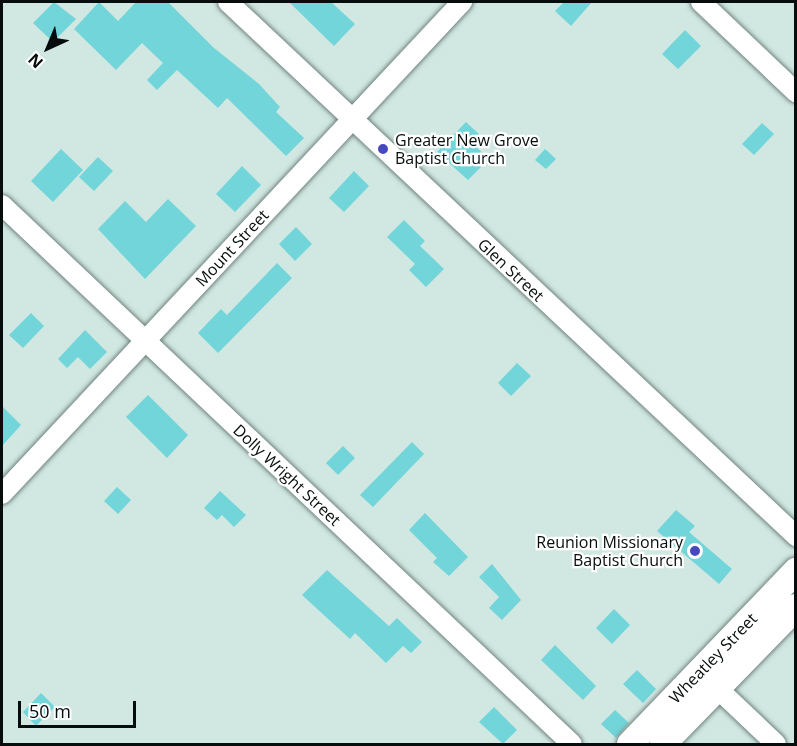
<!DOCTYPE html>
<style>
body{margin:0}
#map{position:relative;width:797px;height:746px;overflow:hidden;background:#d1e7e2;font-family:"Open Sans",sans-serif}
div>[style]{position:absolute}
[style*='--x']{left:calc(var(--x)*1px);top:calc(var(--y)*1px);width:calc(var(--w)*1px);rotate:calc(var(--a)*1deg)}
.building>*{inset:0;background:#72d5d9}
.roads{filter:drop-shadow(0 0 2px #70837f) drop-shadow(0 0 2px #70837f)}
.minor>*{height:20px;margin:-10px;padding:0 10px;transform-origin:10px;border-radius:10px;background:#fff}
.major>*{height:26px;margin:-13px;padding:0 13px;transform-origin:13px;border-radius:13px;background:#fff}
.dots>*{width:16px;height:16px;translate:-50% -50%;box-sizing:border-box;border:3px solid #fff;border-radius:50%}
span{translate:-50% -50%;white-space:nowrap;text-align:center;line-height:1.15;-webkit-text-stroke:4.5px #fff;paint-order:stroke}
.poi-label{font-size:16px;color:#060d0c}
.left{translate:0 -50%;text-align:left}
.right{translate:-100% -50%;text-align:right}
.street-label{font-size:16px;color:#060d0c}
.frame{position:absolute;inset:0;border:3px solid #060d0c;pointer-events:none}
.north{position:absolute;left:18px;top:18px;width:60px;height:60px;-webkit-text-stroke:4px #fff;paint-order:stroke;rotate:224deg;font-size:16px;font-weight:700;line-height:24px;text-align:center;color:#060d0c}
.north::after{content:'';display:block;margin:auto;width:21px;height:27px;background:#060d0c;clip-path:polygon(50% 0,100% 100%,50% 72%,0 100%)}
.scale{position:absolute;left:18px;top:701px;width:118px;height:27px;box-sizing:border-box;border:3px solid #060d0c;border-top:0;padding-left:8px;font-size:18px;line-height:21px;white-space:nowrap;color:#060d0c;-webkit-text-stroke:4px #fff;paint-order:stroke}
</style>
<div id="map">
<div class="building">
<i style="clip-path:polygon(54px 2px,76px 19px,53px 42px,33px 23px)"></i>
<i style="clip-path:polygon(99px 2px,118px 21px,136px 2px,168px 2px,214px 48px,259px 84px,280px 107px,276px 112px,304px 138px,286px 156px,227px 98px,218px 108px,177px 70px,157px 90px,147px 80px,163px 63px,142px 43px,116px 70px,74px 29px)"></i>
<i style="clip-path:polygon(289px 2px,331px 2px,355px 24px,334px 46px)"></i>
<i style="clip-path:polygon(564px 2px,592px 2px,571px 26px,555px 11px)"></i>
<i style="clip-path:polygon(685px 30px,701px 46px,678px 69px,662px 54px)"></i>
<i style="clip-path:polygon(466px 122px,479px 134px,471px 142px,489px 159px,468px 180px,437px 152px)"></i>
<i style="clip-path:polygon(762px 123px,774px 134px,754px 155px,742px 144px)"></i>
<i style="clip-path:polygon(61px 149px,83px 170px,53px 202px,31px 181px)"></i>
<i style="clip-path:polygon(545px 149px,556px 159px,546px 169px,535px 160px)"></i>
<i style="clip-path:polygon(98px 157px,113px 171px,94px 191px,79px 177px)"></i>
<i style="clip-path:polygon(242px 166px,261px 185px,235px 212px,216px 194px)"></i>
<i style="clip-path:polygon(354px 171px,369px 186px,344px 212px,329px 198px)"></i>
<i style="clip-path:polygon(168px 199px,196px 226px,145px 279px,98px 229px,125px 201px,146px 222px)"></i>
<i style="clip-path:polygon(404px 220px,425px 241px,420px 246px,444px 269px,426px 287px,409px 270px,415px 264px,387px 237px)"></i>
<i style="clip-path:polygon(296px 227px,312px 244px,295px 261px,279px 244px)"></i>
<i style="clip-path:polygon(277px 263px,292px 278px,218px 353px,198px 333px,221px 309px,227px 315px)"></i>
<i style="clip-path:polygon(31px 313px,44px 326px,23px 348px,9px 335px)"></i>
<i style="clip-path:polygon(85px 330px,107px 352px,90px 369px,78px 357px,67px 368px,58px 359px)"></i>
<i style="clip-path:polygon(517px 363px,531px 376px,511px 396px,498px 383px)"></i>
<i style="clip-path:polygon(148px 395px,188px 435px,167px 458px,126px 417px)"></i>
<i style="clip-path:polygon(2px 406px,21px 425px,2px 446px)"></i>
<i style="clip-path:polygon(412px 442px,424px 454px,373px 507px,360px 495px)"></i>
<i style="clip-path:polygon(343px 446px,355px 458px,338px 475px,326px 463px)"></i>
<i style="clip-path:polygon(117px 487px,131px 500px,118px 514px,104px 501px)"></i>
<i style="clip-path:polygon(220px 491px,246px 515px,234px 527px,222px 515px,217px 520px,204px 508px)"></i>
<i style="clip-path:polygon(676px 510px,695px 526px,689px 532px,732px 569px,719px 584px,657px 531px)"></i>
<i style="clip-path:polygon(425px 513px,468px 557px,449px 576px,433px 562px,437px 558px,409px 530px)"></i>
<i style="clip-path:polygon(492px 564px,521px 600px,502px 620px,489px 608px,499px 597px,479px 577px)"></i>
<i style="clip-path:polygon(327px 570px,389px 626px,397px 618px,422px 642px,411px 653px,403px 646px,386px 663px,355px 633px,350px 639px,302px 595px)"></i>
<i style="clip-path:polygon(614px 609px,630px 625px,612px 644px,596px 628px)"></i>
<i style="clip-path:polygon(555px 645px,596px 686px,583px 700px,541px 660px)"></i>
<i style="clip-path:polygon(637px 670px,656px 689px,643px 703px,623px 684px)"></i>
<i style="clip-path:polygon(41px 693px,55px 707px,36px 726px,23px 712px)"></i>
<i style="clip-path:polygon(494px 707px,517px 730px,503px 744px,479px 722px)"></i>
<i style="clip-path:polygon(615px 710px,629px 723px,616px 738px,601px 724px)"></i>
</div>
<div class="roads">
<div class="minor">
<i style="--x:228;--y:2;--w:780;--a:43.23"></i>
<i style="--x:701;--y:2;--w:131;--a:43.5"></i>
<i style="--x:2;--y:205;--w:784;--a:43.4"></i>
<i style="--x:2;--y:494;--w:674;--a:-46.93"></i>
<i style="--x:717;--y:688;--w:81;--a:43.5"></i>
</div>
<div class="major">
<i style="--x:630;--y:744;--w:240;--a:-46.2"></i>
<i style="--x:663;--y:744;--w:191;--a:-45.8"></i>
</div>
</div>
<div class="dots">
<i style="left:383px;top:149px;background:#4648be"></i>
<i style="left:695px;top:551px;background:#4648be"></i>
</div>
<div class="poi-label">
<span class="left" style="left:395px;top:149px">Greater New Grove<br>Baptist Church</span>
<span class="right" style="left:683px;top:551px">Reunion Missionary<br>Baptist Church</span>
</div>
<div class="street-label">
<span style="left:232px;top:248px;rotate:-47deg">Mount Street</span>
<span style="left:511px;top:270px;rotate:43deg">Glen Street</span>
<span style="left:287px;top:475px;rotate:43deg">Dolly Wright Street</span>
<span style="left:713px;top:658px;rotate:-46deg">Wheatley Street</span>
</div>
<div class="frame"></div>
<div class="north">N</div>
<div class="scale">50 m</div>
</div>
